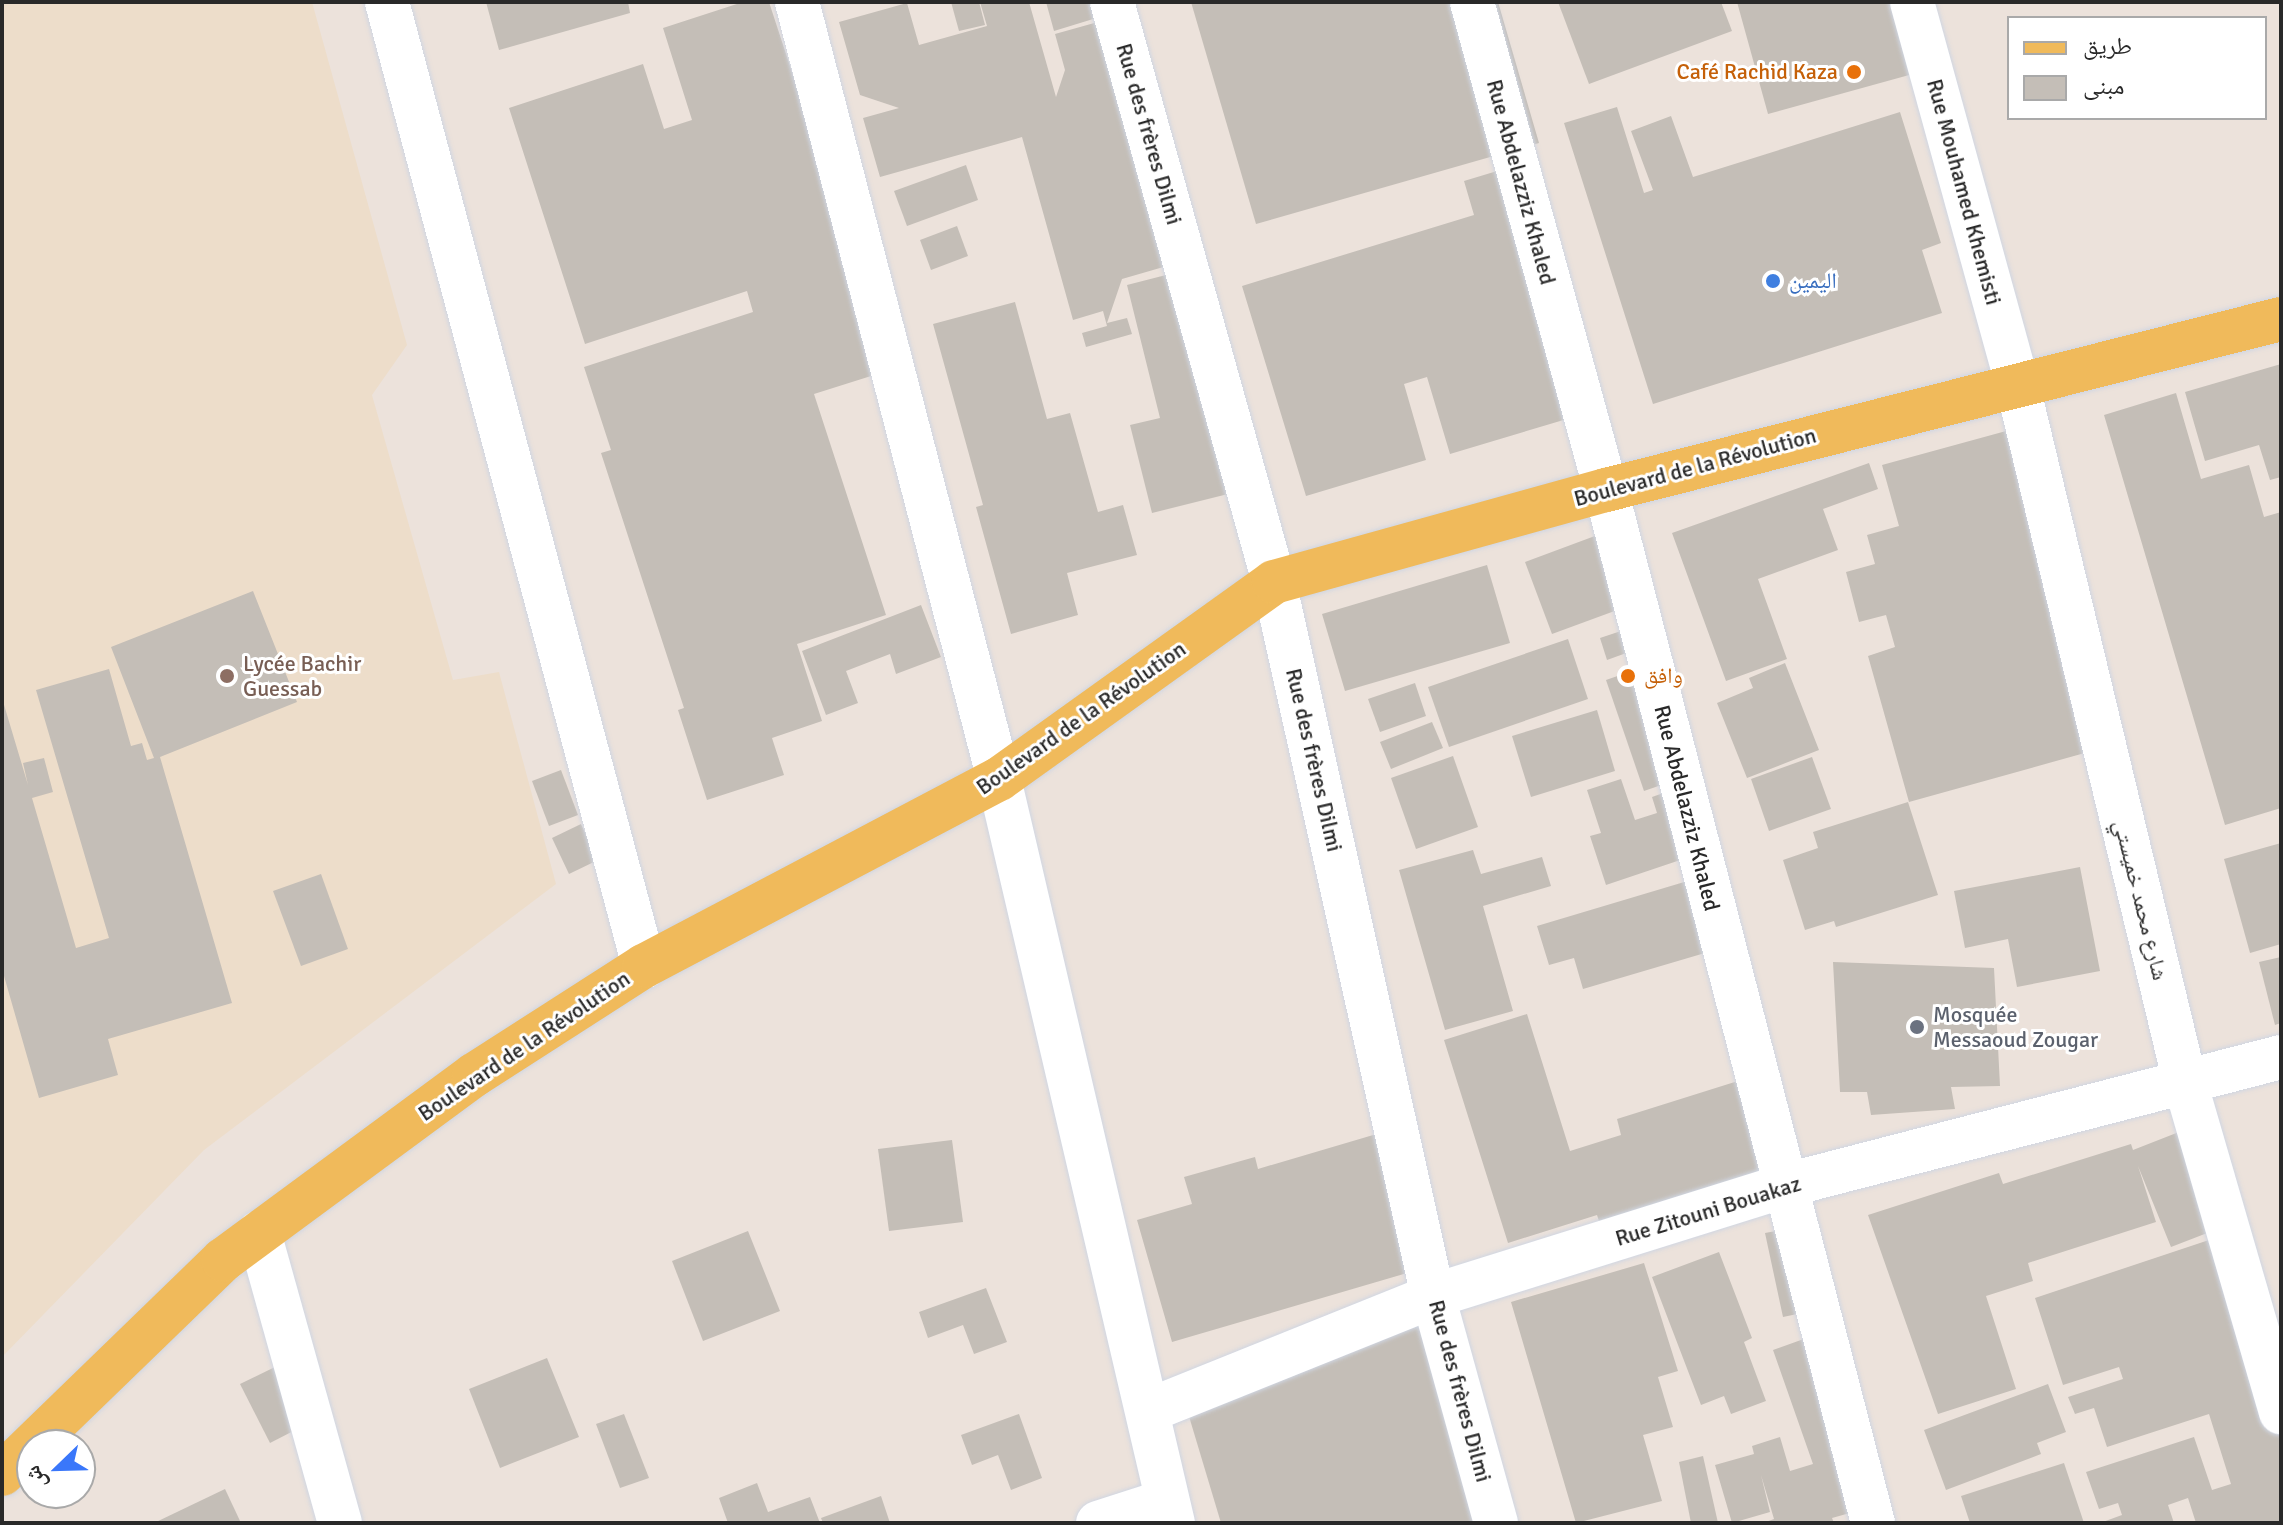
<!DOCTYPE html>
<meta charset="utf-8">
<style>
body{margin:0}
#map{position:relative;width:2283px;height:1525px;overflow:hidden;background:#ece2db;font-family:Signika,"Noto Naskh Arabic",sans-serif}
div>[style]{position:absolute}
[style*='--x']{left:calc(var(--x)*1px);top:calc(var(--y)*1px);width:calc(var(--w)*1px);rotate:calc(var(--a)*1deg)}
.education>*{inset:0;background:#edddca}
.building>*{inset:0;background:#c4beb7}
.roads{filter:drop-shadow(0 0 2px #d0d6e2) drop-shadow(0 0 2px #d0d6e2)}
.minor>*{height:44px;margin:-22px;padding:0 22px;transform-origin:22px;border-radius:22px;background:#fff}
.primary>*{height:44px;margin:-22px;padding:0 22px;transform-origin:22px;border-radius:22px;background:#f0ba5b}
.dots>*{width:22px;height:22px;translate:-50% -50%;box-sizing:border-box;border:4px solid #fff;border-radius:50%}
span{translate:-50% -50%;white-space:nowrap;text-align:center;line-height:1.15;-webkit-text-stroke:6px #fff;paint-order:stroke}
.food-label{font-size:22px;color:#c56008}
.right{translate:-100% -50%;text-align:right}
.left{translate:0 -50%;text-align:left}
.street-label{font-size:22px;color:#292929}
.shop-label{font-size:22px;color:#366cbe}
.education-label{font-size:22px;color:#785e54}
.worship-label{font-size:22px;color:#5b616d}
.frame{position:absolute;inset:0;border:4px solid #292929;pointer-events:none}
.legend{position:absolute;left:2007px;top:16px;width:260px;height:104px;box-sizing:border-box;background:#fff;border:2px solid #a9a9a9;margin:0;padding:10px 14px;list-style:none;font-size:24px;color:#292929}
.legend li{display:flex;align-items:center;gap:16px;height:40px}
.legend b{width:40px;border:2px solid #a9a9a9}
.north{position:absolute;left:16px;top:1429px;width:80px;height:80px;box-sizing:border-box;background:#fff;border:2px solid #a9a9a9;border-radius:50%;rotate:247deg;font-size:22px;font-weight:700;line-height:32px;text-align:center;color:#292929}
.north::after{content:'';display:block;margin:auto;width:28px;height:36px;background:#3a77fa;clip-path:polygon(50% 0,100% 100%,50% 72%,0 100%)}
</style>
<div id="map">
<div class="education">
<i style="clip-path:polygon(2px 2px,312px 2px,407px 345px,372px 395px,453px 680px,499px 672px,556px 884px,204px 1150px,2px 1357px)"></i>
</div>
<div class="building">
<i style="clip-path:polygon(486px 2px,628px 2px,630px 13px,499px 50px)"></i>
<i style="clip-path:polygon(743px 2px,769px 2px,890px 370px,814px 394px,886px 615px,797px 644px,822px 721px,772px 738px,784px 775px,707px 800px,678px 710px,684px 708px,601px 453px,611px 450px,584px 367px,753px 312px,747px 291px,585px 344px,509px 108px,643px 64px,664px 129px,692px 120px,663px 28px)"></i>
<i style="clip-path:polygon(951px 2px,979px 2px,985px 25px,959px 31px)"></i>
<i style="clip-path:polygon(980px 2px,1029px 2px,1056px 97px,1065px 70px,1055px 34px,1130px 13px,1191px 259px,1122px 279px,1107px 323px,1127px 318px,1132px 334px,1086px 347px,1082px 333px,1107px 326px,1103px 311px,1073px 320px,1022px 137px,880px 177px,863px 118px,899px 108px,860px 95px,839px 22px,907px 3px,919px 45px,987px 26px)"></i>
<i style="clip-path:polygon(1046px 2px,1127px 2px,1129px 8px,1054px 31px)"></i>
<i style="clip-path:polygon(1191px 2px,1498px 2px,1539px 143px,1256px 224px)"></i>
<i style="clip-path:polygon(1558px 2px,1721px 2px,1732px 31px,1589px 84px)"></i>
<i style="clip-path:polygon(1737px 2px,1900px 2px,1920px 72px,1768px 114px)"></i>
<i style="clip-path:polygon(1617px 107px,1644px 193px,1653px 190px,1631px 131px,1671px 116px,1693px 177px,1900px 112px,1941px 243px,1922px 250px,1942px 313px,1653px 404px,1564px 123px)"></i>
<i style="clip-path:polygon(966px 165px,978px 200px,907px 226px,894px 191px)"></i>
<i style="clip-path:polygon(1517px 165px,1587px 413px,1450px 454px,1427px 377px,1404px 384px,1426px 460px,1306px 496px,1242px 286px,1474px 215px,1464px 181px)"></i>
<i style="clip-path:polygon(957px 226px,968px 256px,931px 270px,920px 240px)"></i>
<i style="clip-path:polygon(1205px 265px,1260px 486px,1152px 513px,1130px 425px,1160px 418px,1127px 285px)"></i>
<i style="clip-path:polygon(1015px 302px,1047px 419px,1070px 413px,1098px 512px,1123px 505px,1137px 555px,1067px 573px,1078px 615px,1011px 634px,976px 507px,983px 505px,933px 324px)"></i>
<i style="clip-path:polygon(2281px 364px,2281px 477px,2270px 480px,2259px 445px,2205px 461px,2185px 392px)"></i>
<i style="clip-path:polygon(2176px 393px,2201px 479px,2249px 465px,2264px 517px,2281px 512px,2281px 808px,2225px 825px,2104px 415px)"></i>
<i style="clip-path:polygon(2028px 425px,2117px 744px,1909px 802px,1868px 656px,1895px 647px,1886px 615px,1859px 622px,1846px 572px,1875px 564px,1867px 535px,1899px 526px,1882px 465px)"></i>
<i style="clip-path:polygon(1869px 463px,1878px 489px,1823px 509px,1838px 550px,1758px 579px,1787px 659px,1726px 681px,1672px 533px)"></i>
<i style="clip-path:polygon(1611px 530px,1639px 602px,1552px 634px,1525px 562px)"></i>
<i style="clip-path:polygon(1487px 565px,1510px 643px,1345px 691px,1322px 614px)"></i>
<i style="clip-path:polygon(253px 591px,297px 702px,160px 757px,232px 1003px,108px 1039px,118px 1075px,39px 1098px,2px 969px,2px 698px,28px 785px,23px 763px,44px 758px,53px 792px,32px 798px,76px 948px,109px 938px,36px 690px,109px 669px,131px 746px,142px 743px,147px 760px,154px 758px,111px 647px)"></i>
<i style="clip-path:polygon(921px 605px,941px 657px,896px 674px,890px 654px,846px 671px,858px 703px,826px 715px,802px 651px)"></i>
<i style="clip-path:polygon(1633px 627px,1640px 648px,1607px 660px,1600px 638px)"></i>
<i style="clip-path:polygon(1568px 639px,1588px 699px,1449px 747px,1428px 687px)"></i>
<i style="clip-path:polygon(1785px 663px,1819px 750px,1747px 778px,1717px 703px,1753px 688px,1749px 678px)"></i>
<i style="clip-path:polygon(1652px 664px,1690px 775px,1644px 791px,1606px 680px)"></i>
<i style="clip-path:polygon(1415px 683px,1426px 716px,1380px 732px,1368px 699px)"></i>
<i style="clip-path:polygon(1597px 710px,1615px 771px,1531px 797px,1512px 736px)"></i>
<i style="clip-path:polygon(1432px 722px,1443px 748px,1391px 769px,1380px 742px)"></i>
<i style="clip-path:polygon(1453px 756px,1478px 827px,1416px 849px,1391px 778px)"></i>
<i style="clip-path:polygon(1812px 757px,1831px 809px,1769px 831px,1751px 779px)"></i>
<i style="clip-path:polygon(561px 770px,578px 815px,549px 826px,532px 781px)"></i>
<i style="clip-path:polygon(1621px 779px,1635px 820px,1657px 813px,1652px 797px,1689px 784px,1710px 850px,1606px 885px,1590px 836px,1601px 833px,1587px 790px)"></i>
<i style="clip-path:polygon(1908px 802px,1938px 895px,1836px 927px,1834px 921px,1805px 930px,1783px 860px,1818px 848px,1813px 832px)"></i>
<i style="clip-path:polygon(581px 824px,598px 860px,569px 874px,552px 838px)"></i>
<i style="clip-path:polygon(2281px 843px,2281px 944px,2250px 953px,2224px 859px)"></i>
<i style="clip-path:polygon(1473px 850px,1481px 874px,1542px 857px,1551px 886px,1483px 906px,1513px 1011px,1445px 1030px,1399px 870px)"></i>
<i style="clip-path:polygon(2080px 867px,2100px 971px,2017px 987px,2008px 939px,1965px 948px,1954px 891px)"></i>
<i style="clip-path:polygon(321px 874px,348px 949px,301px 966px,273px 891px)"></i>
<i style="clip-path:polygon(1711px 874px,1732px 945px,1583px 989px,1574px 958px,1549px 965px,1537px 926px)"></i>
<i style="clip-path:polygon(2281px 957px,2281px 1023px,2275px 1025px,2259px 962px)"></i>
<i style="clip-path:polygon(1833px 962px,1994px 968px,2000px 1086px,1951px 1087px,1955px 1109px,1871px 1115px,1867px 1092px,1840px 1092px)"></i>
<i style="clip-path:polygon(1527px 1014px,1570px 1151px,1621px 1135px,1617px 1119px,1757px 1075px,1787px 1172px,1602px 1230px,1597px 1215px,1508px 1243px,1444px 1040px)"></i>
<i style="clip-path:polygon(2207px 1121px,2246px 1218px,2171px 1247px,2138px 1166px,2156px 1222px,2028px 1263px,2033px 1281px,1986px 1296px,2016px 1389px,1938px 1414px,1868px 1215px,1999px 1173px,2003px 1184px,2131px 1144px,2133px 1150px)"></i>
<i style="clip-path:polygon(1407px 1125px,1448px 1261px,1172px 1342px,1137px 1220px,1192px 1204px,1184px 1177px,1255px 1157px,1258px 1169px)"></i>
<i style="clip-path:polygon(952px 1140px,963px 1222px,889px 1231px,878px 1149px)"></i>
<i style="clip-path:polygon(1803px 1226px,1821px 1309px,1783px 1317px,1765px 1233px)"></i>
<i style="clip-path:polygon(748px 1231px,780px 1311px,703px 1341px,672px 1261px)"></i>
<i style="clip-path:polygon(2233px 1232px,2281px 1375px,2281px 1523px,2196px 1523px,2188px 1498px,2168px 1505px,2174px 1523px,2100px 1523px,2122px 1515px,2118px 1503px,2099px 1509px,2086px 1472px,2194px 1437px,2212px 1490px,2231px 1484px,2209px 1414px,2107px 1447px,2094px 1408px,2075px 1414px,2068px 1397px,2123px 1379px,2119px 1367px,2063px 1385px,2035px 1298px)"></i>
<i style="clip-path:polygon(1719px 1252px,1752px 1338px,1744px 1342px,1766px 1401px,1731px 1414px,1724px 1396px,1701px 1405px,1652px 1277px)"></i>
<i style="clip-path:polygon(1644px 1263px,1678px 1371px,1658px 1377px,1673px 1427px,1643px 1435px,1662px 1501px,1576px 1523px,1511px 1302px)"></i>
<i style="clip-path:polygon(986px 1288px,1007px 1342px,974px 1354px,963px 1325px,928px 1338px,919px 1312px)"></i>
<i style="clip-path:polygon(1452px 1312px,1476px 1523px,1221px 1523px,1182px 1393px)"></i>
<i style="clip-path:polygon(1826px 1331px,1882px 1504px,1832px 1518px,1834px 1523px,1763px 1523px,1774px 1519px,1761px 1475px,1770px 1512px,1732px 1523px,1715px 1465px,1754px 1454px,1752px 1446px,1780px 1437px,1790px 1471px,1813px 1464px,1773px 1350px)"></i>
<i style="clip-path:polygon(547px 1358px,579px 1437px,500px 1468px,469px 1389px)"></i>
<i style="clip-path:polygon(277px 1366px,307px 1424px,270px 1443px,240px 1384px)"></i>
<i style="clip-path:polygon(2048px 1384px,2066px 1432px,2037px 1443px,2041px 1454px,1946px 1490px,1924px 1430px)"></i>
<i style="clip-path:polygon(624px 1414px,649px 1478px,620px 1488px,596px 1424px)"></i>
<i style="clip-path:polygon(1019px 1414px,1042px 1478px,1011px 1490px,998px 1455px,972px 1465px,961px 1435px)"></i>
<i style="clip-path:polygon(1703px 1456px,1718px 1523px,1691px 1523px,1679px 1462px)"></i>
<i style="clip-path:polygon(2064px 1463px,2084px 1523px,1970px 1523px,1961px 1496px)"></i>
<i style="clip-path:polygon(757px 1483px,768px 1512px,810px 1497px,820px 1523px,728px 1523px,719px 1498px)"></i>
<i style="clip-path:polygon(225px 1489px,241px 1523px,154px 1523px)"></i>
<i style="clip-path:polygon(881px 1496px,890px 1523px,823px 1523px,821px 1518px)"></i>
</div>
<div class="roads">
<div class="minor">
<i style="--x:387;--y:2;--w:998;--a:75.07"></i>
<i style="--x:797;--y:2;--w:803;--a:75.43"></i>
<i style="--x:999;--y:779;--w:764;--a:76.84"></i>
<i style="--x:1112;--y:2;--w:602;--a:74.39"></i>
<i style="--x:1274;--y:582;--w:731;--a:77.45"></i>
<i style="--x:1433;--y:1296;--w:236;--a:74.5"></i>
<i style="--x:1472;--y:2;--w:506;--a:74.65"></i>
<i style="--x:1606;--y:490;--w:1067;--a:75.51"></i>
<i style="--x:1912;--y:2;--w:395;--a:74.6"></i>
<i style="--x:2017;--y:383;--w:719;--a:76.49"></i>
<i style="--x:2185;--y:1082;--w:344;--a:73.8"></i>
<i style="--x:259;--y:1233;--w:301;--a:74.4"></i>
<i style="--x:1150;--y:1410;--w:305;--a:-21.9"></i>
<i style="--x:1433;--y:1296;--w:367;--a:-17.4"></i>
<i style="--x:1783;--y:1186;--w:514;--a:-14.52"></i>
<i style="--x:1098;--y:1523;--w:71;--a:-17.9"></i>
</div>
<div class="primary">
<i style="--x:2;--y:1474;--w:308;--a:-44.1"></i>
<i style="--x:223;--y:1260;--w:312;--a:-36.4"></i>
<i style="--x:474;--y:1075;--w:202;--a:-32.7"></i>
<i style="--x:644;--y:966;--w:401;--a:-27.8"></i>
<i style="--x:999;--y:779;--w:338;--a:-35.6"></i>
<i style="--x:1274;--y:582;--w:345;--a:-15.5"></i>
<i style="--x:1606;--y:490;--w:696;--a:-14.22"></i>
</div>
</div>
<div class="dots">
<i style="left:1854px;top:72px;background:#e8710a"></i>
<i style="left:1773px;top:281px;background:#3f7fe0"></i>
<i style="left:227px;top:676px;background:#8d6e63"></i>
<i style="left:1628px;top:676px;background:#e8710a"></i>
<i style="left:1917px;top:1027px;background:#6b7280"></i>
</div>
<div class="food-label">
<span class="right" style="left:1838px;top:72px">Café Rachid Kaza</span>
<span class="left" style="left:1644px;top:676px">وافق</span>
</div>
<div class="street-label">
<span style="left:1149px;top:134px;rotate:74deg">Rue des frères Dilmi</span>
<span style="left:1521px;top:182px;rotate:75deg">Rue Abdelazziz Khaled</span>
<span style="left:1964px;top:192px;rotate:75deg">Rue Mouhamed Khemisti</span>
<span style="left:1695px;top:467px;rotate:-15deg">Boulevard de la Révolution</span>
<span style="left:1081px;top:718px;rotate:-35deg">Boulevard de la Révolution</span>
<span style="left:1314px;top:760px;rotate:77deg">Rue des frères Dilmi</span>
<span style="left:1687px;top:808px;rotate:76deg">Rue Abdelazziz Khaled</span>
<span style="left:2141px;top:900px;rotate:76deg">شارع محمد خميستي</span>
<span style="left:524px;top:1046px;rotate:-34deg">Boulevard de la Révolution</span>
<span style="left:1708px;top:1211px;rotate:-17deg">Rue Zitouni Bouakaz</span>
<span style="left:1460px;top:1391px;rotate:75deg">Rue des frères Dilmi</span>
</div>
<div class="shop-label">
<span class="left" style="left:1789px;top:281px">اليمين</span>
</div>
<div class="education-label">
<span class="left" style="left:243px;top:676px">Lycée Bachir<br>Guessab</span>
</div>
<div class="worship-label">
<span class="left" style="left:1933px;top:1027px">Mosquée<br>Messaoud Zougar</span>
</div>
<div class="frame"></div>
<ul class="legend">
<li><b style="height:10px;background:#f0ba5b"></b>طريق</li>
<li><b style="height:22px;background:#c4beb7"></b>مبنى</li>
</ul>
<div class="north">ش</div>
</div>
